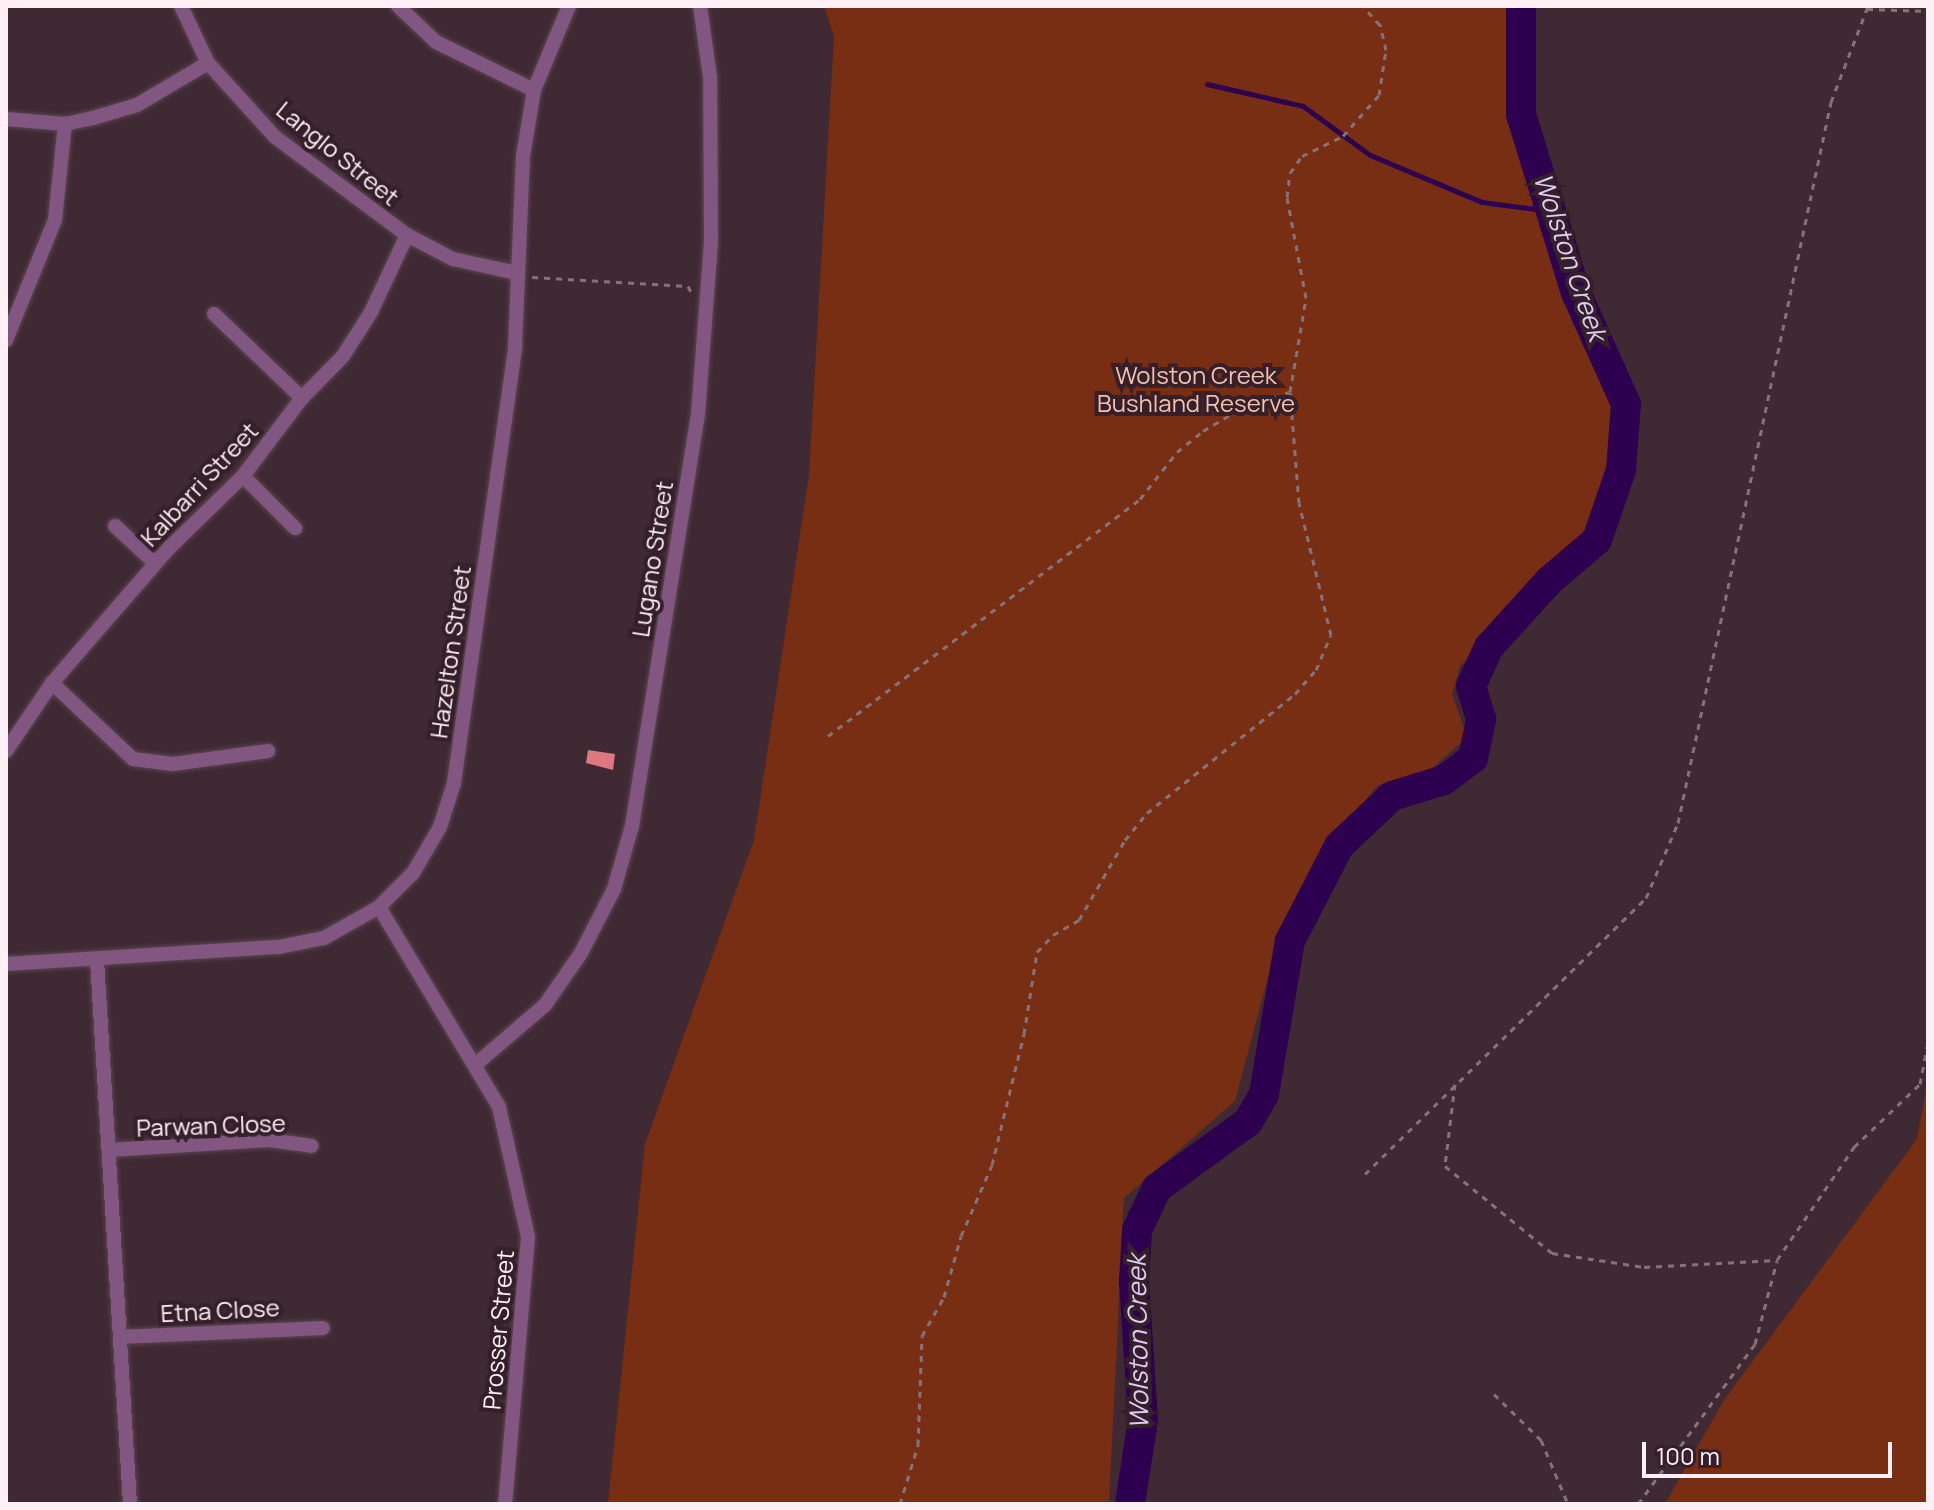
<!DOCTYPE html>
<style>
body{margin:0}
#map{position:relative;width:1934px;height:1510px;overflow:hidden;background:#3f2933;font-family:Manrope,sans-serif}
div>[style]{position:absolute}
[style*='--x']{left:calc(var(--x)*1px);top:calc(var(--y)*1px);width:calc(var(--w)*1px);rotate:calc(var(--a)*1deg)}
.green>*{inset:0;background:#782e13}
.stream>*{height:5px;margin:-2.5px;padding:0 2.5px;transform-origin:2.5px;border-radius:2.5px;background:#2d0150}
.river>*{height:30px;margin:-15px;padding:0 15px;transform-origin:15px;border-radius:15px;background:#2d0150}
.building>*{inset:0;background:#dd7881}
.path>*{height:3px;margin-top:-1.5px;transform-origin:0;background:repeating-linear-gradient(90deg,#86727b 0 6px,transparent 0 12px)}
.roads{filter:drop-shadow(0 0 2px #5a454e) drop-shadow(0 0 2px #5a454e)}
.minor>*{height:14px;margin:-7px;padding:0 7px;transform-origin:7px;border-radius:7px;background:#815681}
span{translate:-50% -50%;white-space:nowrap;text-align:center;line-height:1.15;-webkit-text-stroke:8px #351f29;paint-order:stroke}
.street-label{font-size:24px;color:#fff0f6}
.park-label{font-size:24px;color:#f3c1b0}
.water-label{font-size:26px;color:#ddccf8;font-style:italic}
.frame{position:absolute;inset:0;border:8px solid #fff0f6;pointer-events:none}
.scale{position:absolute;left:1642px;top:1442px;width:250px;height:36px;box-sizing:border-box;border:4px solid #fff0f6;border-top:0;padding-left:10px;font-size:24px;line-height:28px;white-space:nowrap;color:#fff0f6;-webkit-text-stroke:6px #351f29;paint-order:stroke}
</style>
<div id="map">
<div class="green">
<i style="clip-path:polygon(824px 6px,1512px 6px,1514px 116px,1566px 296px,1613px 403px,1611px 469px,1588px 534px,1460px 666px,1452px 694px,1467px 737px,1430px 770px,1378px 785px,1335px 837px,1275px 951px,1235px 1101px,1124px 1198px,1109px 1504px,608px 1504px,645px 1144px,754px 840px,809px 475px,834px 36px)"></i>
<i style="clip-path:polygon(1928px 1079px,1928px 1504px,1665px 1504px,1724px 1400px,1917px 1139px)"></i>
</div>
<div class="stream">
<i style="--x:1207;--y:84;--w:98;--a:12.9"></i>
<i style="--x:1303;--y:106;--w:83;--a:36.2"></i>
<i style="--x:1370;--y:155;--w:121;--a:22.8"></i>
<i style="--x:1482;--y:202;--w:70;--a:7.4"></i>
</div>
<div class="river">
<i style="--x:1130;--y:1504;--w:85;--a:-81.2"></i>
<i style="--x:1143;--y:1420;--w:139;--a:-93.7"></i>
<i style="--x:1134;--y:1281;--w:51;--a:-86.6"></i>
<i style="--x:1137;--y:1230;--w:47;--a:-64.5"></i>
<i style="--x:1157;--y:1188;--w:112;--a:-36"></i>
<i style="--x:1248;--y:1122;--w:32;--a:-60"></i>
<i style="--x:1264;--y:1094;--w:155;--a:-80.4"></i>
<i style="--x:1290;--y:941;--w:107;--a:-62.7"></i>
<i style="--x:1339;--y:846;--w:73;--a:-43.3"></i>
<i style="--x:1392;--y:796;--w:54;--a:-17.1"></i>
<i style="--x:1444;--y:780;--w:36;--a:-37"></i>
<i style="--x:1473;--y:758;--w:40;--a:-78"></i>
<i style="--x:1481;--y:719;--w:34;--a:-107"></i>
<i style="--x:1471;--y:686;--w:43;--a:-65.2"></i>
<i style="--x:1489;--y:647;--w:89;--a:-47.7"></i>
<i style="--x:1549;--y:581;--w:63;--a:-40.5"></i>
<i style="--x:1597;--y:540;--w:74;--a:-71.1"></i>
<i style="--x:1621;--y:470;--w:66;--a:-85.7"></i>
<i style="--x:1626;--y:404;--w:122;--a:-114.2"></i>
<i style="--x:1576;--y:293;--w:187;--a:-107.1"></i>
<i style="--x:1521;--y:114;--w:108;--a:-90"></i>
</div>
<div class="building">
<i style="clip-path:polygon(588px 750px,615px 754px,613px 770px,586px 763px)"></i>
</div>
<div class="path">
<i style="--x:1867;--y:9;--w:61;--a:1.9"></i>
<i style="--x:532;--y:277;--w:156;--a:3.3"></i>
<i style="--x:688;--y:286;--w:9;--a:63"></i>
<i style="--x:828;--y:736;--w:392;--a:-37.2"></i>
<i style="--x:1140;--y:499;--w:60;--a:-51.8"></i>
<i style="--x:1177;--y:452;--w:33;--a:-39"></i>
<i style="--x:1203;--y:431;--w:43;--a:-30.7"></i>
<i style="--x:1240;--y:409;--w:52;--a:-19.1"></i>
<i style="--x:1455;--y:1084;--w:83;--a:97"></i>
<i style="--x:1445;--y:1166;--w:138;--a:39.1"></i>
<i style="--x:1552;--y:1253;--w:93;--a:8.7"></i>
<i style="--x:1644;--y:1267;--w:133;--a:-3"></i>
<i style="--x:1777;--y:1260;--w:137;--a:-55.7"></i>
<i style="--x:1854;--y:1147;--w:91;--a:-43.7"></i>
<i style="--x:1920;--y:1084;--w:43;--a:-79.2"></i>
<i style="--x:1365;--y:1174;--w:394;--a:-44.5"></i>
<i style="--x:1646;--y:898;--w:82;--a:-66.9"></i>
<i style="--x:1678;--y:823;--w:737;--a:-78.02"></i>
<i style="--x:1831;--y:102;--w:103;--a:-68.9"></i>
<i style="--x:1494;--y:1394;--w:66;--a:44.4"></i>
<i style="--x:1541;--y:1440;--w:69;--a:67.1"></i>
<i style="--x:900;--y:1504;--w:62;--a:-73"></i>
<i style="--x:918;--y:1445;--w:109;--a:-87.9"></i>
<i style="--x:922;--y:1336;--w:45;--a:-60.6"></i>
<i style="--x:944;--y:1297;--w:63;--a:-74.4"></i>
<i style="--x:961;--y:1236;--w:77;--a:-66.4"></i>
<i style="--x:992;--y:1165;--w:135;--a:-76.3"></i>
<i style="--x:1024;--y:1034;--w:83;--a:-81"></i>
<i style="--x:1037;--y:952;--w:23;--a:-47"></i>
<i style="--x:1053;--y:935;--w:30;--a:-30"></i>
<i style="--x:1079;--y:920;--w:92;--a:-60.1"></i>
<i style="--x:1125;--y:840;--w:35;--a:-51"></i>
<i style="--x:1147;--y:813;--w:190;--a:-38.8"></i>
<i style="--x:1295;--y:694;--w:32;--a:-49"></i>
<i style="--x:1316;--y:670;--w:38;--a:-67"></i>
<i style="--x:1331;--y:635;--w:136;--a:-103.6"></i>
<i style="--x:1299;--y:503;--w:111;--a:-94.6"></i>
<i style="--x:1290;--y:392;--w:95;--a:-80.3"></i>
<i style="--x:1306;--y:298;--w:103;--a:-100.7"></i>
<i style="--x:1287;--y:197;--w:24;--a:-83"></i>
<i style="--x:1290;--y:173;--w:21;--a:-55"></i>
<i style="--x:1302;--y:156;--w:46;--a:-26"></i>
<i style="--x:1343;--y:136;--w:55;--a:-48.7"></i>
<i style="--x:1379;--y:95;--w:46;--a:-81.2"></i>
<i style="--x:1386;--y:50;--w:26;--a:-103"></i>
<i style="--x:1380;--y:25;--w:25;--a:-132"></i>
<i style="--x:1638;--y:1504;--w:198;--a:-53.8"></i>
<i style="--x:1755;--y:1344;--w:86;--a:-75.2"></i>
</div>
<div class="roads">
<div class="minor">
<i style="--x:181;--y:6;--w:63;--a:64.7"></i>
<i style="--x:208;--y:63;--w:100;--a:47.8"></i>
<i style="--x:275;--y:137;--w:164;--a:36.6"></i>
<i style="--x:407;--y:235;--w:52;--a:27.6"></i>
<i style="--x:453;--y:259;--w:66;--a:12.3"></i>
<i style="--x:398;--y:6;--w:52;--a:43.5"></i>
<i style="--x:436;--y:42;--w:109;--a:26.1"></i>
<i style="--x:6;--y:119;--w:59;--a:4.8"></i>
<i style="--x:65;--y:124;--w:29;--a:-12"></i>
<i style="--x:93;--y:118;--w:46;--a:-16.5"></i>
<i style="--x:137;--y:105;--w:82;--a:-30.6"></i>
<i style="--x:214;--y:314;--w:122;--a:43.7"></i>
<i style="--x:6;--y:340;--w:130;--a:-67.8"></i>
<i style="--x:55;--y:220;--w:97;--a:-84.1"></i>
<i style="--x:243;--y:476;--w:74;--a:45"></i>
<i style="--x:115;--y:526;--w:54;--a:42.8"></i>
<i style="--x:52;--y:683;--w:111;--a:43.2"></i>
<i style="--x:133;--y:759;--w:40;--a:7.1"></i>
<i style="--x:173;--y:764;--w:96;--a:-7.8"></i>
<i style="--x:6;--y:751;--w:82;--a:-55.9"></i>
<i style="--x:52;--y:683;--w:179;--a:-49.1"></i>
<i style="--x:169;--y:548;--w:103;--a:-44.2"></i>
<i style="--x:243;--y:476;--w:98;--a:-52.9"></i>
<i style="--x:302;--y:398;--w:59;--a:-45.7"></i>
<i style="--x:343;--y:356;--w:52;--a:-57.5"></i>
<i style="--x:371;--y:312;--w:85;--a:-64.9"></i>
<i style="--x:379;--y:907;--w:233;--a:59"></i>
<i style="--x:499;--y:1107;--w:133;--a:77.4"></i>
<i style="--x:528;--y:1237;--w:268;--a:94.9"></i>
<i style="--x:97;--y:960;--w:545;--a:86.53"></i>
<i style="--x:6;--y:964;--w:274;--a:-3.6"></i>
<i style="--x:279;--y:947;--w:46;--a:-11.3"></i>
<i style="--x:324;--y:938;--w:63;--a:-29.4"></i>
<i style="--x:379;--y:907;--w:48;--a:-45"></i>
<i style="--x:413;--y:873;--w:53;--a:-59.6"></i>
<i style="--x:440;--y:827;--w:46;--a:-72.3"></i>
<i style="--x:454;--y:783;--w:440;--a:-82"></i>
<i style="--x:515;--y:347;--w:191;--a:-87.6"></i>
<i style="--x:523;--y:156;--w:67;--a:-80.5"></i>
<i style="--x:534;--y:90;--w:91;--a:-67.4"></i>
<i style="--x:475;--y:1065;--w:92;--a:-40.6"></i>
<i style="--x:545;--y:1005;--w:63;--a:-55.3"></i>
<i style="--x:581;--y:953;--w:72;--a:-62.7"></i>
<i style="--x:614;--y:889;--w:66;--a:-74.1"></i>
<i style="--x:632;--y:826;--w:416;--a:-80.9"></i>
<i style="--x:698;--y:415;--w:173;--a:-85.7"></i>
<i style="--x:711;--y:242;--w:165;--a:-90.3"></i>
<i style="--x:710;--y:77;--w:72;--a:-98"></i>
<i style="--x:110;--y:1150;--w:159;--a:-3.6"></i>
<i style="--x:269;--y:1140;--w:43;--a:7.9"></i>
<i style="--x:120;--y:1337;--w:203;--a:-2.5"></i>
</div>
</div>
<div class="street-label">
<span style="left:338px;top:153px;rotate:39deg">Langlo Street</span>
<span style="left:199px;top:484px;rotate:-47deg">Kalbarri Street</span>
<span style="left:652px;top:559px;rotate:-81deg">Lugano Street</span>
<span style="left:450px;top:652px;rotate:-82deg">Hazelton Street</span>
<span style="left:211px;top:1125px;rotate:-2deg">Parwan Close</span>
<span style="left:220px;top:1310px;rotate:-3deg">Etna Close</span>
<span style="left:498px;top:1330px;rotate:-85deg">Prosser Street</span>
</div>
<div class="park-label">
<span style="left:1196px;top:389px">Wolston Creek<br>Bushland Reserve</span>
</div>
<div class="water-label">
<span style="left:1570px;top:257px;rotate:71deg">Wolston Creek</span>
<span style="left:1138px;top:1342px;rotate:-91deg">Wolston Creek</span>
</div>
<div class="frame"></div>
<div class="scale">100 m</div>
</div>
